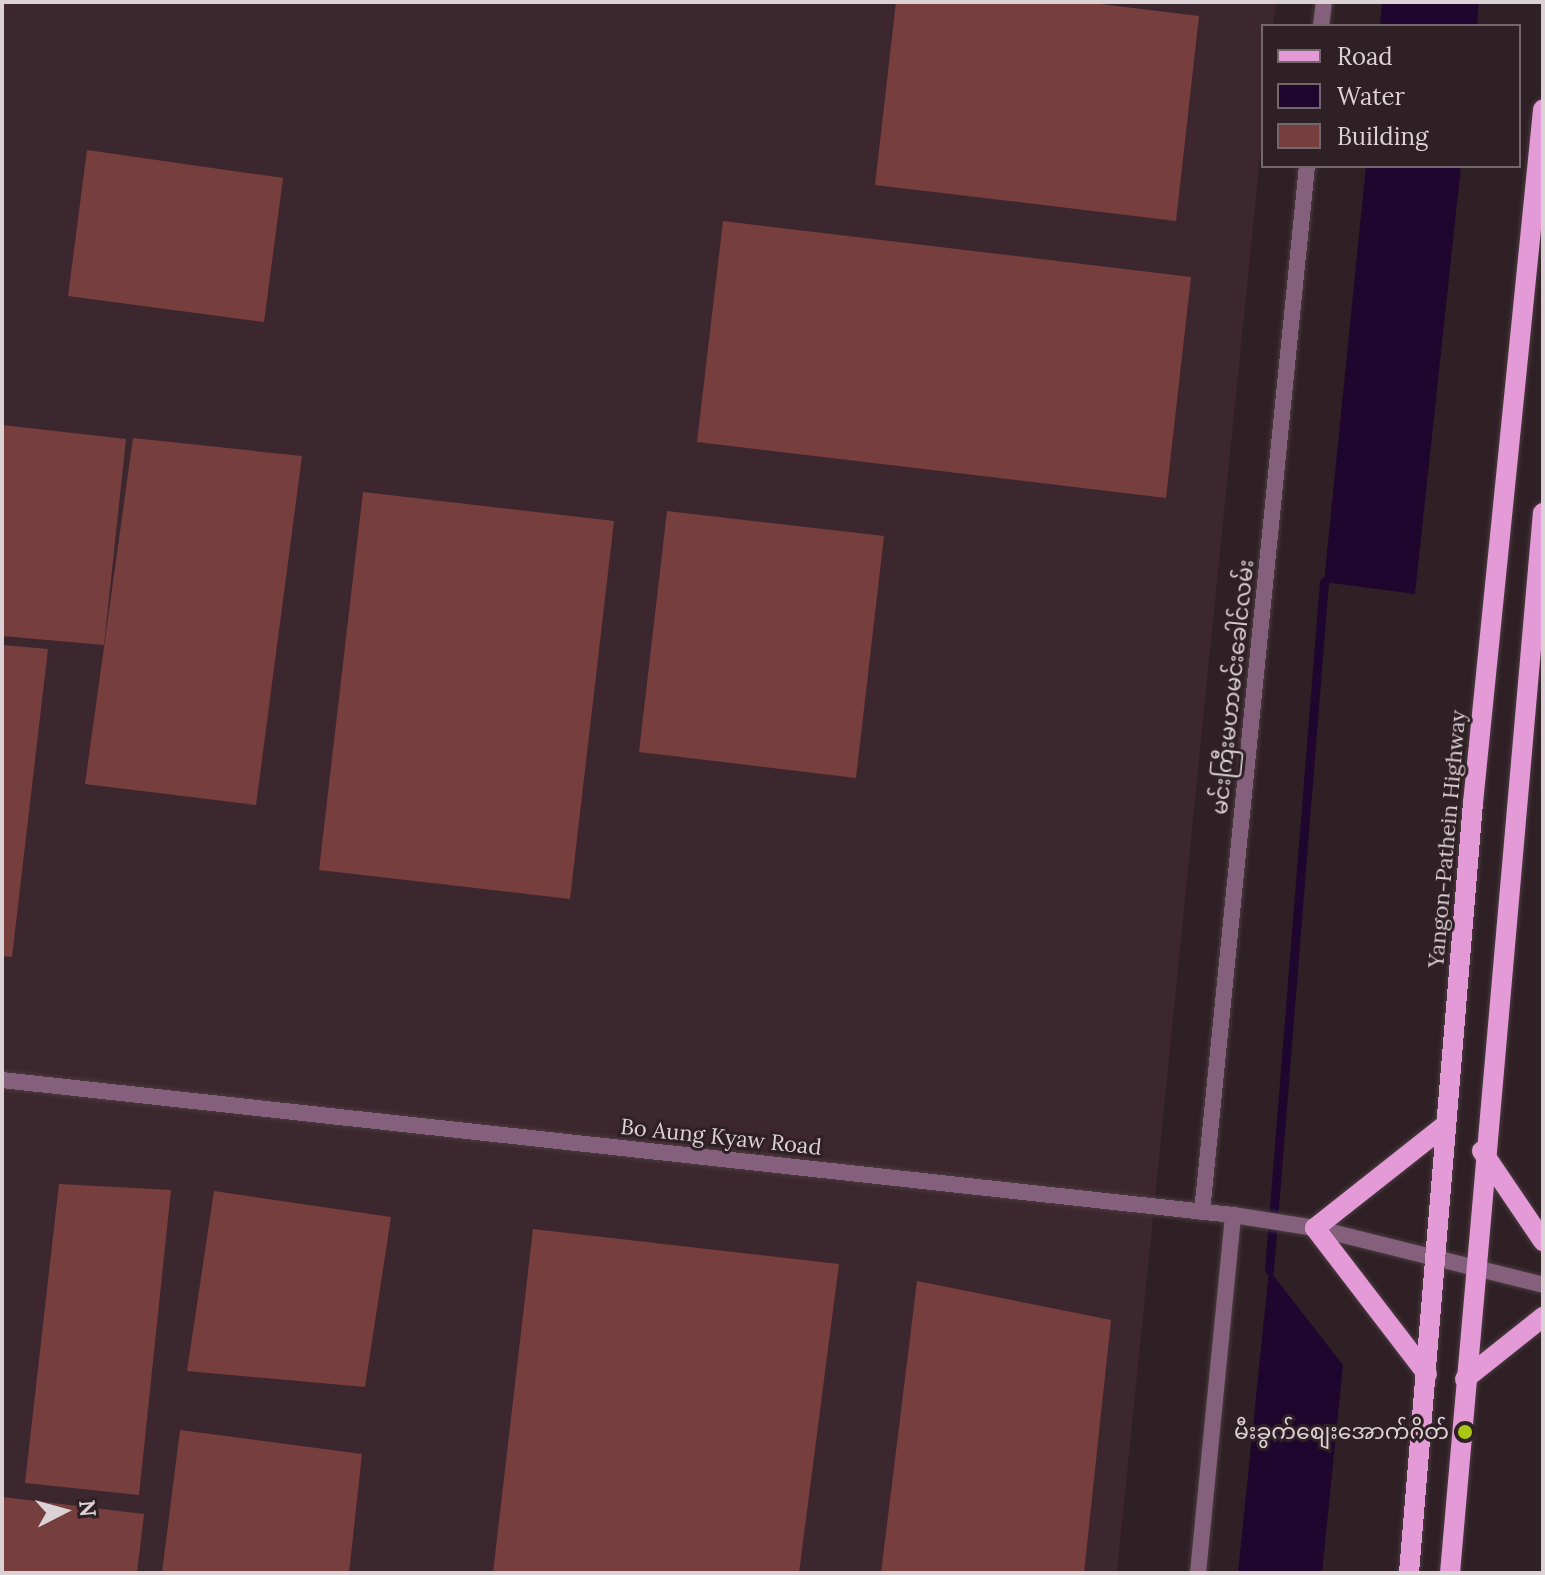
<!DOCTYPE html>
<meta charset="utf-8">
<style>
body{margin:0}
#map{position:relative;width:1545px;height:1575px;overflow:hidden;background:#2f2025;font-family:Lora,"Noto Sans Myanmar",serif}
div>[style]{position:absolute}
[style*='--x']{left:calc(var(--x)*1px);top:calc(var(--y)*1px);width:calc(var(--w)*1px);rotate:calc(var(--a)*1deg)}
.built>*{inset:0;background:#3d272e}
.water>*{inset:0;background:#1e062f}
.stream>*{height:9px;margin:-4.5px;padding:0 4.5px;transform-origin:4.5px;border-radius:4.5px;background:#1e062f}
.building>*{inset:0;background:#763e3d}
.roads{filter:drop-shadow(0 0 2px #4b3c41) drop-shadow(0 0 2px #4b3c41)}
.minor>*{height:16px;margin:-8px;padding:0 8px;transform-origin:8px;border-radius:8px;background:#84607d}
.tertiary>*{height:16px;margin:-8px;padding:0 8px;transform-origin:8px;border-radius:8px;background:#84607d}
.primary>*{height:20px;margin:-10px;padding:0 10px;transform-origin:10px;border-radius:10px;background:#e49ad7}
.dots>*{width:22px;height:22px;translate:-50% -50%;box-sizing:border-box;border:4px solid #2f2025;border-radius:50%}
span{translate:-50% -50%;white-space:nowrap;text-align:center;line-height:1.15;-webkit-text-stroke:6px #2f2025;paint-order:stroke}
.street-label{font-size:22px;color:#dcd1d5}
.poi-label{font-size:22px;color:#dcd1d5}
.right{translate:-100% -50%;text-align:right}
.frame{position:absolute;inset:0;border:4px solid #dcd1d5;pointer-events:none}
.legend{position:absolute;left:1261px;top:24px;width:260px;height:144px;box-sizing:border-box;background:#2f2025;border:2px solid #74676b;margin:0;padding:10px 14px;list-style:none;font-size:24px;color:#dcd1d5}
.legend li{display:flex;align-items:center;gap:16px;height:40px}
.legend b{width:40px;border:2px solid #74676b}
.north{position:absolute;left:24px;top:1471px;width:80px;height:80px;-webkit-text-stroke:6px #2f2025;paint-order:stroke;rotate:84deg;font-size:22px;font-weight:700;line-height:32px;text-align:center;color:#dcd1d5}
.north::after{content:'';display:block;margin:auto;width:28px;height:36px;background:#dcd1d5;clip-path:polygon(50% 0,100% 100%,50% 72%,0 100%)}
</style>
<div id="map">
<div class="built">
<i style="clip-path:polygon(2px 2px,1276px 2px,1273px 26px,1263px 26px,1263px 126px,1117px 1573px,2px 1573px)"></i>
</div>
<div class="water">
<i style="clip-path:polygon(1382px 2px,1479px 2px,1477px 26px,1380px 26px)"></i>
<i style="clip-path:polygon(1366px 166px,1461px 166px,1415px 594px,1324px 582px)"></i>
<i style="clip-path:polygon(1269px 1270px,1343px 1365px,1322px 1573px,1238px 1573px)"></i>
</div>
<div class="stream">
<i style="--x:1269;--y:1270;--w:690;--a:-85.43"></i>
</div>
<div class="building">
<i style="clip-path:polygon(896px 2px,1084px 2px,1199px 16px,1176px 221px,875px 185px)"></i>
<i style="clip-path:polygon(87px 150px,283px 178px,264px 322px,68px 296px)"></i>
<i style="clip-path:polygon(723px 221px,1191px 277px,1166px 498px,697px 442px)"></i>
<i style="clip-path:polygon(2px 425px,126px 439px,104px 645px,2px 636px)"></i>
<i style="clip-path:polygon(133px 438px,302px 456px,256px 805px,85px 784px)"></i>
<i style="clip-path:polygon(363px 492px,614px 521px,570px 899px,319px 870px)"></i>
<i style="clip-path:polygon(667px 511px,884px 536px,856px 778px,639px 752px)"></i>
<i style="clip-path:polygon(2px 645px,48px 649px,12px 957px,2px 956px)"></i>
<i style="clip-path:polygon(59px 1184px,171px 1190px,139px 1495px,25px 1483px)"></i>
<i style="clip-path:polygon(214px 1191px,391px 1217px,365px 1387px,187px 1371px)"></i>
<i style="clip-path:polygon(533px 1229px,839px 1264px,799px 1573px,493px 1573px)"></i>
<i style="clip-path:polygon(917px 1281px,1111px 1320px,1084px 1573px,881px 1573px)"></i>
<i style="clip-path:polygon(180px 1430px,362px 1454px,349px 1573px,162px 1573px)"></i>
<i style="clip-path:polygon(2px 1497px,144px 1514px,137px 1573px,2px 1573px)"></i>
</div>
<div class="roads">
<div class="minor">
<i style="--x:1321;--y:26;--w:24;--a:-83"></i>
<i style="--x:1202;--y:1212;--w:1051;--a:-84.27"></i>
<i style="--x:1198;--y:1573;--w:360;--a:-84.4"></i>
</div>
<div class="tertiary">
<i style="--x:2;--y:1080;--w:1238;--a:6.26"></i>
<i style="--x:1233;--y:1215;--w:83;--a:9"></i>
<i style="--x:1315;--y:1228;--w:235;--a:14"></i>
</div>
<div class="primary">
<i style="--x:1482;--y:1151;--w:109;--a:55.9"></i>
<i style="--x:1427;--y:1374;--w:184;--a:-127.5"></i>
<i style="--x:1315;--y:1228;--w:164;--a:-38.3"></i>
<i style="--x:1465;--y:1379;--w:100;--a:-38.5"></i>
<i style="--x:1409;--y:1573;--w:773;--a:-85.25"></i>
<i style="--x:1473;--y:803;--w:697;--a:-84.23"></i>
<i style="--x:1450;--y:1573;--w:1064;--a:-84.99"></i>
</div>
</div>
<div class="dots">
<i style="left:1465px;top:1432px;background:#abc614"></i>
</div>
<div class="street-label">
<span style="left:1233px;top:687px;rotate:-84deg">မင်းကြီးမဟာမင်းခေါင်လမ်း</span>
<span style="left:1447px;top:839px;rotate:-85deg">Yangon-Pathein Highway</span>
<span style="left:721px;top:1137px;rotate:6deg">Bo Aung Kyaw Road</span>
</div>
<div class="poi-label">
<span class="right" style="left:1449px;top:1432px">မီးခွက်စျေးအောက်ဂိတ်</span>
</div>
<div class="frame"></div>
<ul class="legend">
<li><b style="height:10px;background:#e49ad7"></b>Road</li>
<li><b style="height:22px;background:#1e062f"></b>Water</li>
<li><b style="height:22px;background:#763e3d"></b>Building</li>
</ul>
<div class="north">N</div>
</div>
